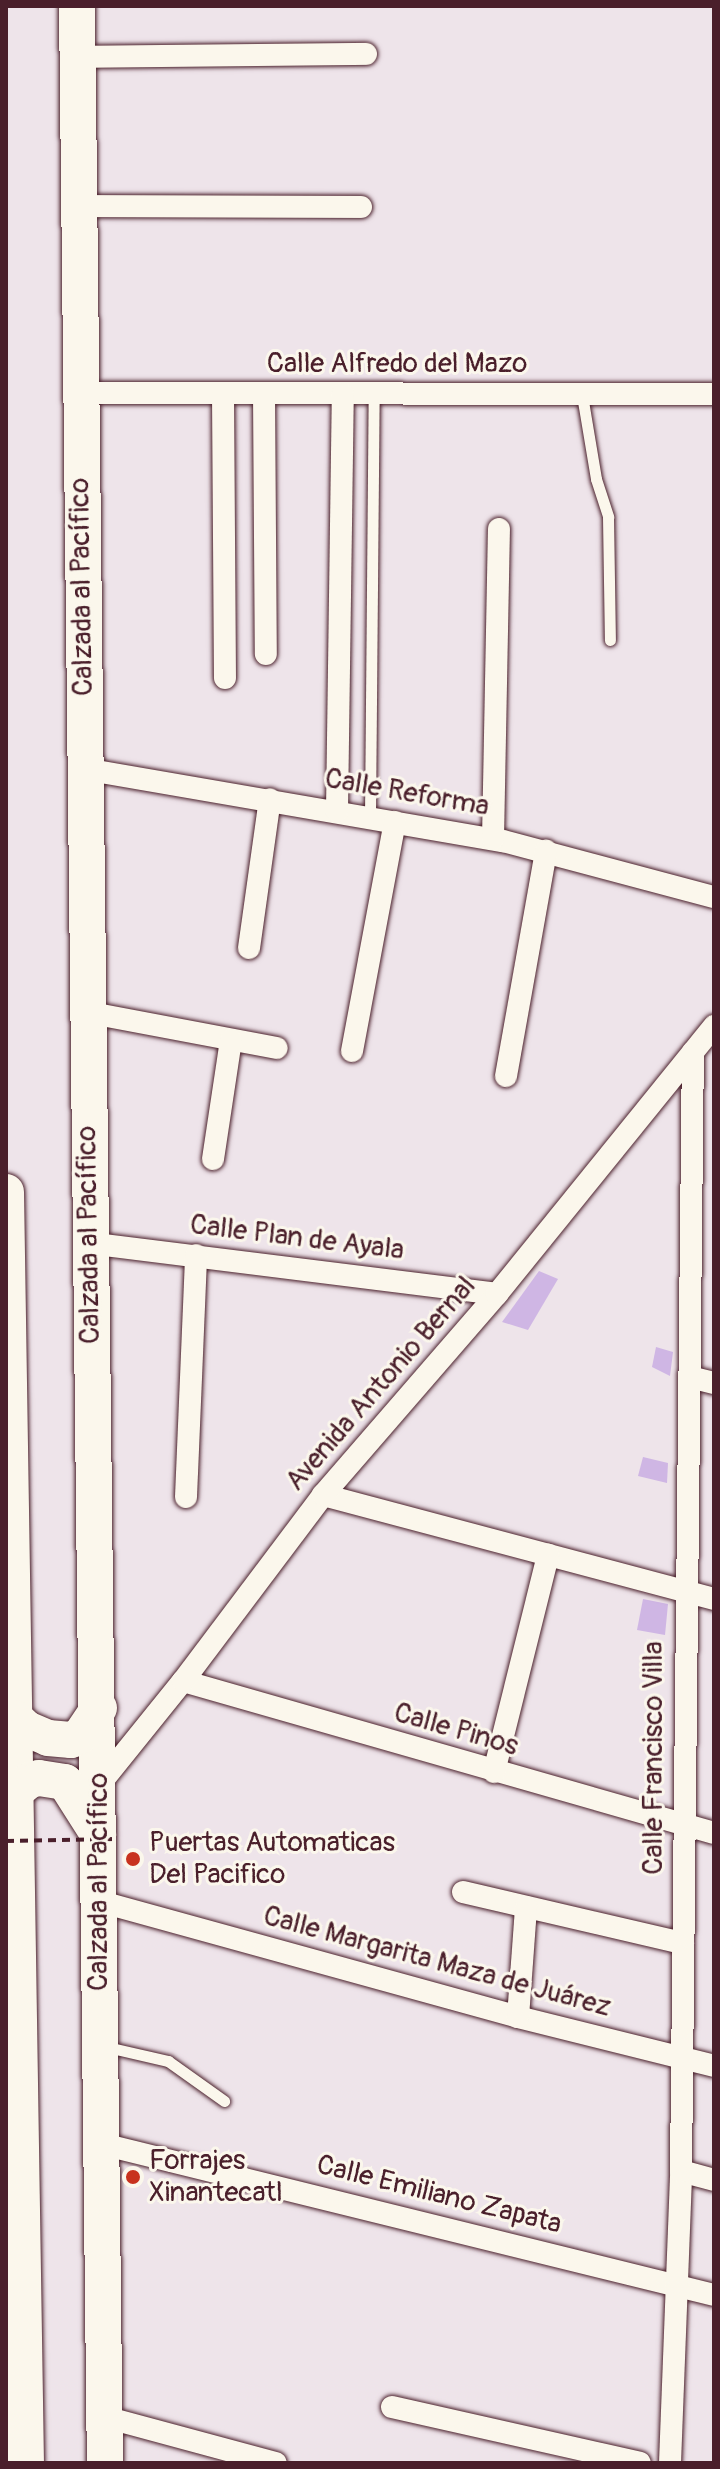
<!DOCTYPE html>
<meta charset="utf-8">
<style>
body{margin:0}
#map{position:relative;width:720px;height:2469px;overflow:hidden;background:#eee4ea;font-family:Pangolin,sans-serif}
div>[style]{position:absolute}
[style*='--x']{left:calc(var(--x)*1px);top:calc(var(--y)*1px);width:calc(var(--w)*1px);rotate:calc(var(--a)*1deg)}
.building>*{inset:0;background:#cfb6e4}
.roads{filter:drop-shadow(0 0 2px #4a1f2b) drop-shadow(0 0 2px #4a1f2b)}
.service>*{height:11px;margin:-5.5px;padding:0 5.5px;transform-origin:5.5px;border-radius:5.5px;background:#fbf7ec}
.minor>*{height:22px;margin:-11px;padding:0 11px;transform-origin:11px;border-radius:11px;background:#fbf7ec}
.primary>*{height:36px;margin:-18px;padding:0 18px;transform-origin:18px;border-radius:18px;background:#fbf7ec}
.path-bridge>*{height:4px;margin-top:-2px;transform-origin:0;background:repeating-linear-gradient(90deg,#4a1f2b 0 8px,transparent 0 14px)}
.dots>*{width:22px;height:22px;translate:-50% -50%;box-sizing:border-box;border:4px solid #fbf7ec;border-radius:50%}
span{translate:-50% -50%;white-space:nowrap;text-align:center;line-height:1.15;-webkit-text-stroke:6px #fbf7ec;paint-order:stroke}
.street-label{font-size:28px;color:#4a1f2b}
.poi-label{font-size:28px;color:#4a1f2b}
.left{translate:0 -50%;text-align:left}
.frame{position:absolute;inset:0;border:8px solid #4a1f2b;pointer-events:none}
</style>
<div id="map">
<div class="building">
<i style="clip-path:polygon(539px 1271px,558px 1279px,528px 1330px,502px 1322px)"></i>
<i style="clip-path:polygon(656px 1347px,673px 1352px,670px 1376px,652px 1367px)"></i>
<i style="clip-path:polygon(643px 1457px,668px 1463px,667px 1483px,638px 1476px)"></i>
<i style="clip-path:polygon(643px 1599px,668px 1604px,665px 1635px,637px 1630px)"></i>
</div>
<div class="roads">
<div class="service">
<i style="--x:582;--y:395;--w:85;--a:80.5"></i>
<i style="--x:596;--y:479;--w:40;--a:72"></i>
<i style="--x:608;--y:517;--w:123;--a:89.1"></i>
<i style="--x:370;--y:817;--w:423;--a:-89.5"></i>
<i style="--x:107;--y:2047;--w:63;--a:12.9"></i>
<i style="--x:168;--y:2061;--w:69;--a:35.5"></i>
</div>
<div class="minor">
<i style="--x:77;--y:57;--w:289;--a:-0.6"></i>
<i style="--x:78;--y:206;--w:283;--a:0.2"></i>
<i style="--x:80;--y:393;--w:634;--a:0.09"></i>
<i style="--x:264;--y:393;--w:261;--a:89.6"></i>
<i style="--x:223;--y:394;--w:284;--a:89.6"></i>
<i style="--x:84;--y:769;--w:425;--a:9.8"></i>
<i style="--x:503;--y:841;--w:218;--a:14.9"></i>
<i style="--x:337;--y:811;--w:417;--a:-89.2"></i>
<i style="--x:493;--y:839;--w:310;--a:-88.9"></i>
<i style="--x:249;--y:948;--w:150;--a:-82"></i>
<i style="--x:86;--y:1012;--w:194;--a:10.7"></i>
<i style="--x:352;--y:1051;--w:233;--a:-79.4"></i>
<i style="--x:506;--y:1076;--w:229;--a:-79.9"></i>
<i style="--x:213;--y:1159;--w:120;--a:-81.4"></i>
<i style="--x:88;--y:1243;--w:412;--a:7.1"></i>
<i style="--x:690;--y:1377;--w:25;--a:14"></i>
<i style="--x:323;--y:1495;--w:405;--a:14.9"></i>
<i style="--x:186;--y:1497;--w:242;--a:-87.6"></i>
<i style="--x:183;--y:1681;--w:552;--a:15.97"></i>
<i style="--x:494;--y:1772;--w:224;--a:-76"></i>
<i style="--x:99;--y:1785;--w:134;--a:-51.1"></i>
<i style="--x:183;--y:1681;--w:233;--a:-53"></i>
<i style="--x:323;--y:1495;--w:266;--a:-49.1"></i>
<i style="--x:497;--y:1294;--w:345;--a:-51"></i>
<i style="--x:463;--y:1892;--w:226;--a:13.1"></i>
<i style="--x:98;--y:1901;--w:436;--a:15.4"></i>
<i style="--x:518;--y:2017;--w:202;--a:14"></i>
<i style="--x:518;--y:2017;--w:110;--a:-85.8"></i>
<i style="--x:102;--y:2144;--w:630;--a:13.86"></i>
<i style="--x:681;--y:2171;--w:34;--a:15"></i>
<i style="--x:392;--y:2407;--w:254;--a:12.7"></i>
<i style="--x:105;--y:2417;--w:177;--a:15.1"></i>
<i style="--x:670;--y:2463;--w:292;--a:-87.8"></i>
<i style="--x:681;--y:2171;--w:1119;--a:-89.39"></i>
</div>
<div class="primary">
<i style="--x:77;--y:6;--w:2457;--a:89.35"></i>
<i style="--x:6;--y:1192;--w:1271;--a:89.1"></i>
<i style="--x:15;--y:1718;--w:16;--a:43"></i>
<i style="--x:27;--y:1729;--w:23;--a:23"></i>
<i style="--x:48;--y:1738;--w:23;--a:5"></i>
<i style="--x:71;--y:1740;--w:10;--a:-24"></i>
<i style="--x:80;--y:1736;--w:34;--a:-56"></i>
<i style="--x:15;--y:1792;--w:19;--a:-39"></i>
<i style="--x:30;--y:1780;--w:9;--a:-13"></i>
<i style="--x:39;--y:1778;--w:26;--a:9"></i>
<i style="--x:65;--y:1782;--w:62;--a:57.6"></i>
</div>
</div>
<div class="path-bridge">
<i style="--x:6;--y:1841;--w:110;--a:-1"></i>
</div>
<div class="dots">
<i style="left:133px;top:1859px;background:#c8321e"></i>
<i style="left:133px;top:2177px;background:#c8321e"></i>
</div>
<div class="street-label">
<span style="left:397px;top:364px">Calle Alfredo del Mazo</span>
<span style="left:82px;top:587px;rotate:-91deg">Calzada al Pacífico</span>
<span style="left:407px;top:793px;rotate:10deg">Calle Reforma</span>
<span style="left:89px;top:1235px;rotate:-91deg">Calzada al Pacífico</span>
<span style="left:297px;top:1238px;rotate:7deg">Calle Plan de Ayala</span>
<span style="left:381px;top:1384px;rotate:-49deg">Avenida Antonio Bernal</span>
<span style="left:456px;top:1730px;rotate:16deg">Calle Pinos</span>
<span style="left:654px;top:1758px;rotate:-90deg">Calle Francisco Villa</span>
<span style="left:99px;top:1882px;rotate:-90deg">Calzada al Pacífico</span>
<span style="left:437px;top:1962px;rotate:15deg">Calle Margarita Maza de Juárez</span>
<span style="left:439px;top:2195px;rotate:14deg">Calle Emiliano Zapata</span>
</div>
<div class="poi-label">
<span class="left" style="left:149px;top:1859px">Puertas Automaticas<br>Del Pacifico</span>
<span class="left" style="left:149px;top:2177px">Forrajes<br>Xinantecatl</span>
</div>
<div class="frame"></div>
</div>
